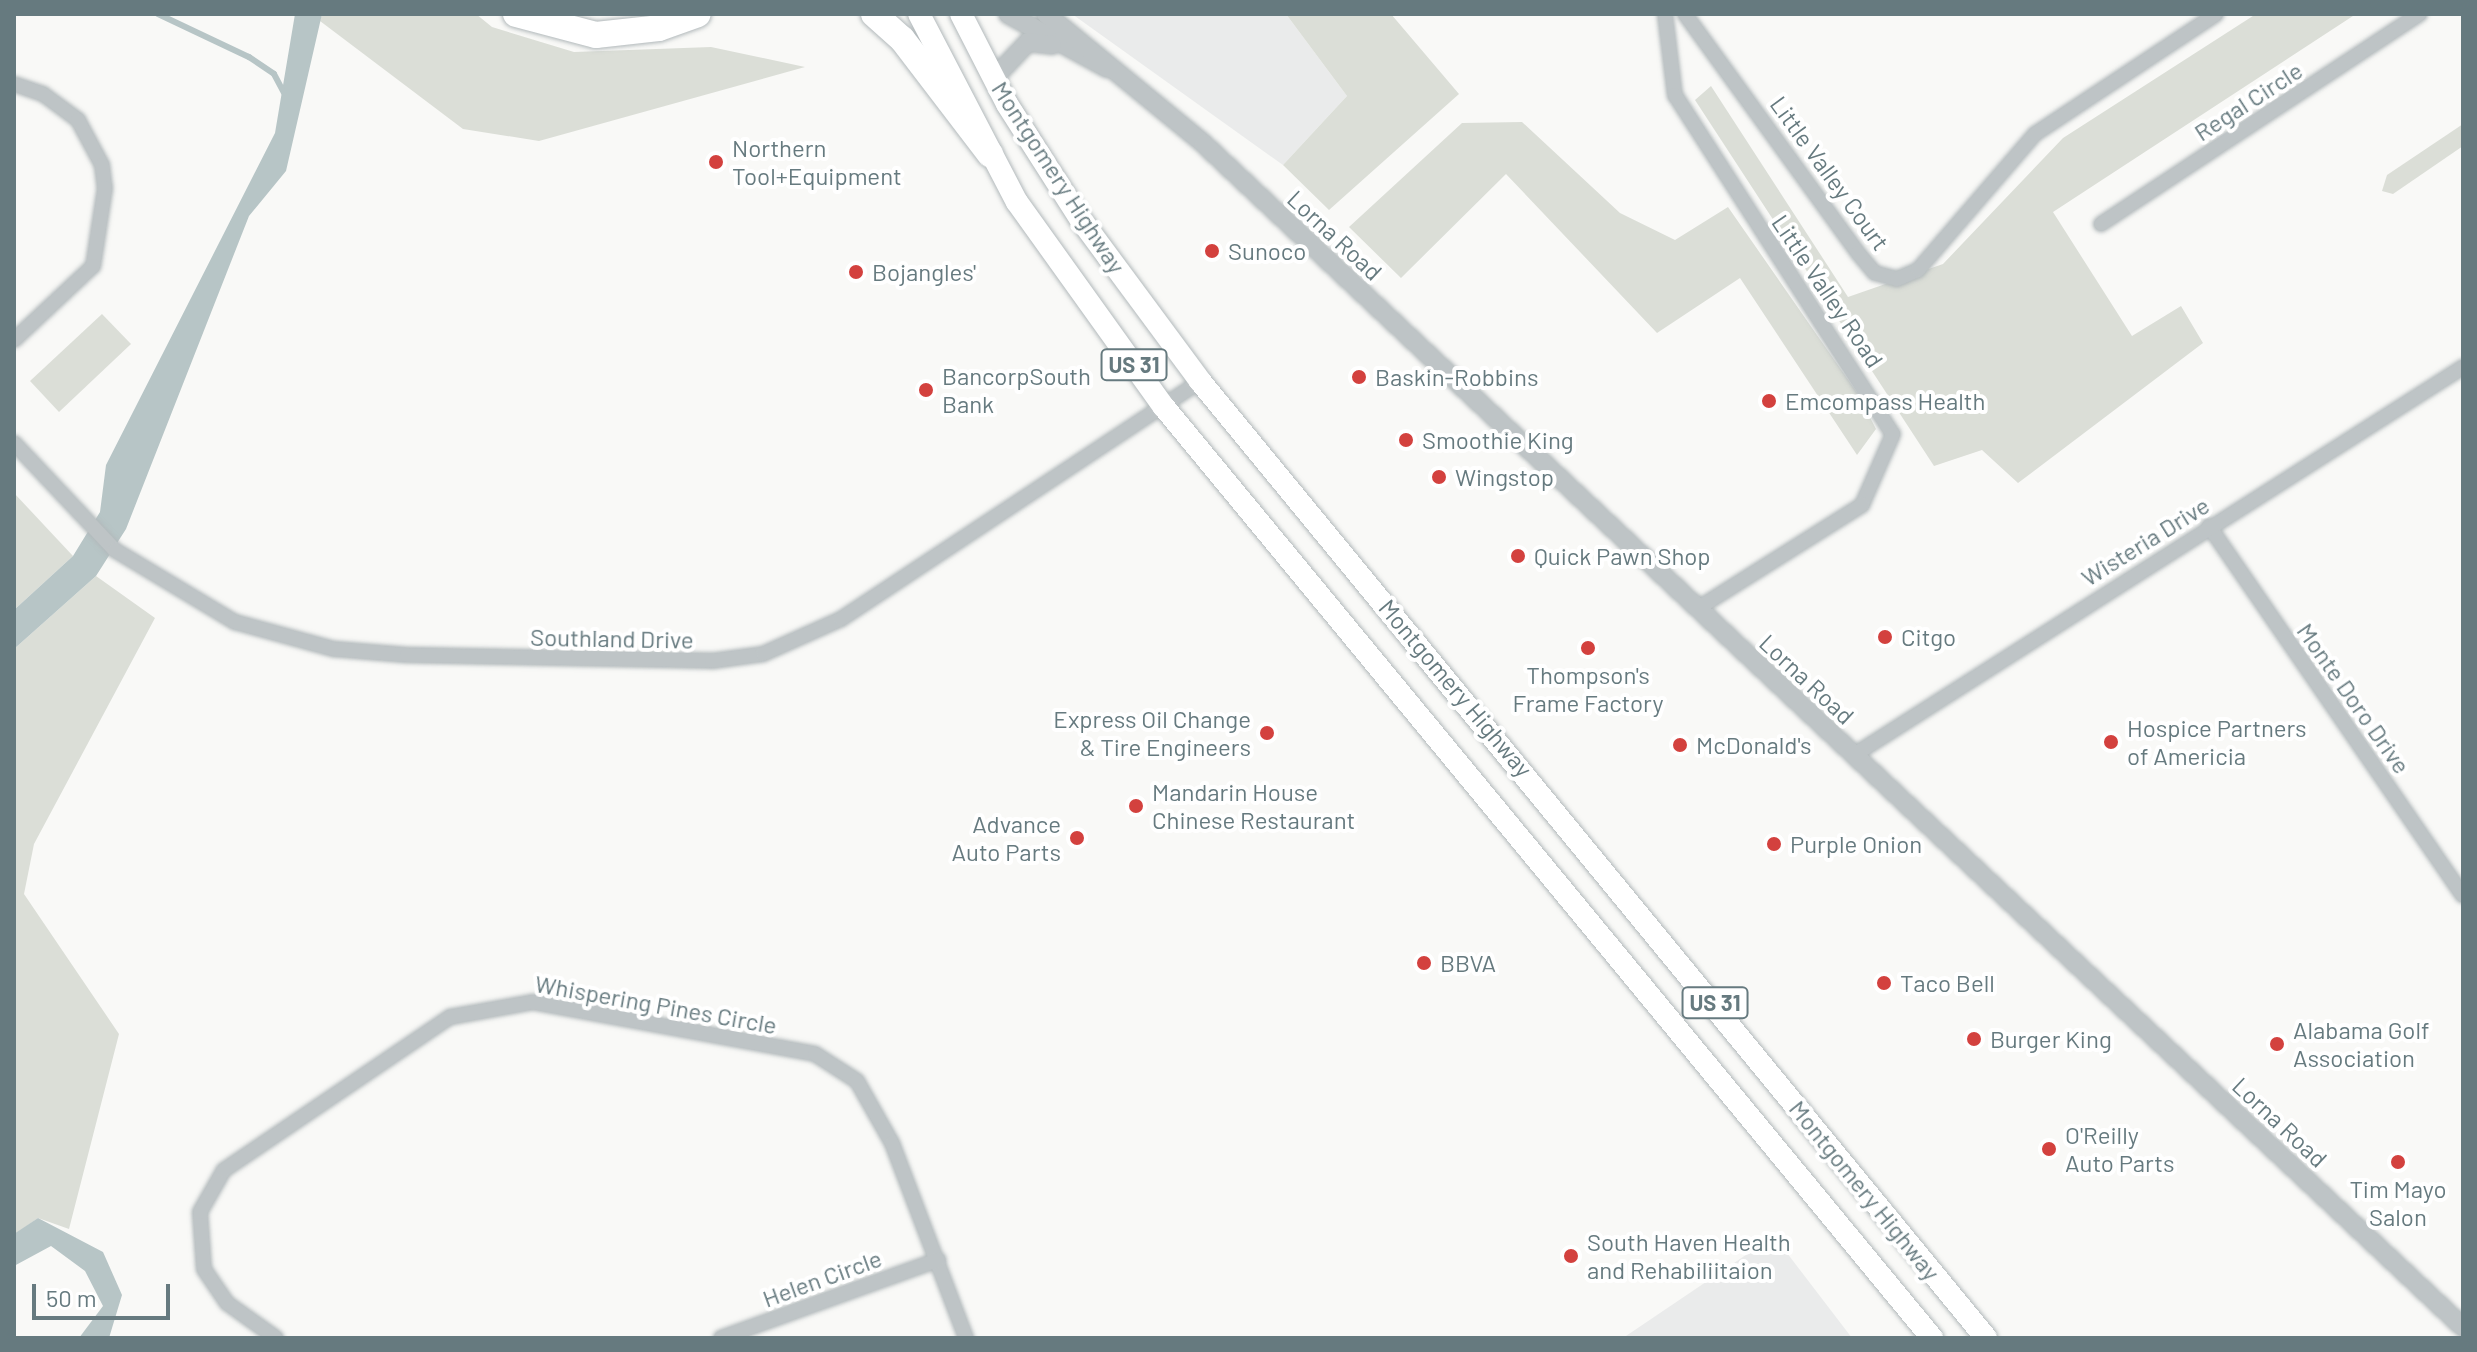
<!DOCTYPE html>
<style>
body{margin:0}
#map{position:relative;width:2477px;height:1352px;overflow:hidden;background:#f9f9f7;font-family:Barlow,sans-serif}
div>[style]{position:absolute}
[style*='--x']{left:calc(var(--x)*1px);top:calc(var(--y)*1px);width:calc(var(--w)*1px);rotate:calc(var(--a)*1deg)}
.built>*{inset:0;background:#eaebeb}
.green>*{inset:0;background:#dbded7}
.water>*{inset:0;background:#b7c5c6}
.stream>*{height:6px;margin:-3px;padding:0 3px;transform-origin:3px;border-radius:3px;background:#b7c5c6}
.roads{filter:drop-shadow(0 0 2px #b2b9bb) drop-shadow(0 0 2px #b2b9bb)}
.minor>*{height:14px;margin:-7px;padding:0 7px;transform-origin:7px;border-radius:7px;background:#bec4c6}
.tertiary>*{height:18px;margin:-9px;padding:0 9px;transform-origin:9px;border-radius:9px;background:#bec4c6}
.primary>*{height:22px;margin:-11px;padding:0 11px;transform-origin:11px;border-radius:11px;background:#fff}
.motorway>*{height:26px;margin:-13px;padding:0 13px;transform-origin:13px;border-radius:13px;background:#fff}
.dots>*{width:22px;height:22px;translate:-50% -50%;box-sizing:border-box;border:4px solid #fff;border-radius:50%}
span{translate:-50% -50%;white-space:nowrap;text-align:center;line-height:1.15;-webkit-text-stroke:8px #fff;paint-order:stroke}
.shield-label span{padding:2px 6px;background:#fff;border:2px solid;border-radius:6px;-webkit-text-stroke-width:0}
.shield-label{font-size:22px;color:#667a7f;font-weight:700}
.street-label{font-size:24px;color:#667a7f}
.poi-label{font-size:24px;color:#667a7f}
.left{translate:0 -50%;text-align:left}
.right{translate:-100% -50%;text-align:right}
.frame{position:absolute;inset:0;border:16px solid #667a7f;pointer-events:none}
.scale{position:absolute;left:32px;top:1284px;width:138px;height:36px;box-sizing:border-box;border:4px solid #667a7f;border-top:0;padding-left:10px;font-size:24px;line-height:28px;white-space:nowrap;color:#667a7f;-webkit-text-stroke:6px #fff;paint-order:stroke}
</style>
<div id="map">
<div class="built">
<i style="clip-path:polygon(1072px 14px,1286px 14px,1347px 96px,1283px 165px)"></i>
<i style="clip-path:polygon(1774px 1236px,1852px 1338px,1623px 1338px)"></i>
</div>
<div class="green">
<i style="clip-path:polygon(322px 14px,476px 14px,492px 27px,574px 52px,711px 47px,805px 67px,539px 141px,463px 129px,320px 21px)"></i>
<i style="clip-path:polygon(1286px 14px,1391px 14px,1459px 94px,1329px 210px,1283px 165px,1347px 96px)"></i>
<i style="clip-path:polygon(2256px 14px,2356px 14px,2053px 212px,2132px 336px,2181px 306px,2203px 343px,2018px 483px,1982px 450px,1934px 466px,1695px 100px,1711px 86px,1848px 297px,1943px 264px,2063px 138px)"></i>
<i style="clip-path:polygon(1522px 122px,1620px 213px,1675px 240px,1728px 207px,1858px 394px,1876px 429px,1857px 455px,1740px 278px,1657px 333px,1506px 174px,1401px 278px,1349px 227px,1462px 123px)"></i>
<i style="clip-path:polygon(2463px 124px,2463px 146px,2393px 194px,2382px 191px,2387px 175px)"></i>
<i style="clip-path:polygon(102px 314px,131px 344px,59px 412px,30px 381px)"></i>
<i style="clip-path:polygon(14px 493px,73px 556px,14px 610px)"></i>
<i style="clip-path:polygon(96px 576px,155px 618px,34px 844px,24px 894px,119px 1034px,69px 1229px,38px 1218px,14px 1235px,14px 649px)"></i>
</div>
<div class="water">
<i style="clip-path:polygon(295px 14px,322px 14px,286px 171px,249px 216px,126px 529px,96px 576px,14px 649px,14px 610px,73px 556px,100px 512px,106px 465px,275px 133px)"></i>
<i style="clip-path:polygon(38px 1218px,103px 1252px,122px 1295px,109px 1338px,79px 1338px,103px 1306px,85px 1271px,51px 1246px,14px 1266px,14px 1234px)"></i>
</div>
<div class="stream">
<i style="--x:158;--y:14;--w:101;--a:25.3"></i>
<i style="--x:249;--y:57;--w:30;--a:34"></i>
<i style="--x:274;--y:74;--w:21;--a:62"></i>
</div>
<div class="roads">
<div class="minor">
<i style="--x:1665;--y:14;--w:82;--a:83"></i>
<i style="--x:1675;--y:95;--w:403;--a:57.3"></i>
<i style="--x:1893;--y:434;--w:77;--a:113.6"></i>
<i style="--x:1862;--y:505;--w:195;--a:147.8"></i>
<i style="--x:1685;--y:14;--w:295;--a:54.1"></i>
<i style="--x:1858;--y:253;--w:26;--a:50"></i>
<i style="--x:1875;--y:273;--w:23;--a:15"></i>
<i style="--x:1897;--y:279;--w:23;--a:-23"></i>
<i style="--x:1918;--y:270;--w:179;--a:-49.3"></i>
<i style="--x:2035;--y:134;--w:217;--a:-33.5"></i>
<i style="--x:14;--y:84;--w:31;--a:19"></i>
<i style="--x:43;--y:94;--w:44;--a:36.6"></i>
<i style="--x:78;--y:120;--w:51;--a:61.9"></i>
<i style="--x:102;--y:165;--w:23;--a:83"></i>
<i style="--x:105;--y:188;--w:79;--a:98.7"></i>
<i style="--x:93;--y:266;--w:108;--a:136.9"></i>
<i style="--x:2101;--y:224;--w:382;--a:-33.4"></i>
<i style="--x:14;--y:443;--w:147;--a:46.7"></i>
<i style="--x:115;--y:550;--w:140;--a:31"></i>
<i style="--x:235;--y:622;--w:103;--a:15.3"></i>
<i style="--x:334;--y:649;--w:73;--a:4.7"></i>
<i style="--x:407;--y:655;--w:305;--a:1.1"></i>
<i style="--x:712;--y:661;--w:51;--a:-7.8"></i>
<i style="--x:763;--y:654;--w:85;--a:-24.2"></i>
<i style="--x:841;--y:619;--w:431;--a:-33.5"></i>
<i style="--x:2209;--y:526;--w:448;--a:55.5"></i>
<i style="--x:1854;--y:755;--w:722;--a:-32.5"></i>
<i style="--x:276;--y:1338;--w:60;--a:-144.5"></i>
<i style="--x:227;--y:1303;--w:41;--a:-124.1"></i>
<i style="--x:204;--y:1269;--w:57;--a:-94"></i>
<i style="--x:200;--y:1212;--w:48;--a:-60.3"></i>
<i style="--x:224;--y:1170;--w:273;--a:-34.1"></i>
<i style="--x:450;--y:1017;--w:84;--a:-10.2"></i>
<i style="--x:533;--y:1002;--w:287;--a:10.4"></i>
<i style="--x:815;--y:1054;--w:50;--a:32.7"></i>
<i style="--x:857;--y:1081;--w:71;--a:60.6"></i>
<i style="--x:892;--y:1143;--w:209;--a:69.2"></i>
<i style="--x:721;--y:1338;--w:231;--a:-19.8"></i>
</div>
<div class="tertiary">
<i style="--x:1008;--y:14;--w:113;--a:28.6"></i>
<i style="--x:1046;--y:14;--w:205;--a:39.4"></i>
<i style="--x:1204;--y:144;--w:1728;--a:43.22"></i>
<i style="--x:995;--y:77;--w:48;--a:-46.7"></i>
<i style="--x:1028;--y:42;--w:24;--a:7"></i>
</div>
<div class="primary">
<i style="--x:919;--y:14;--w:212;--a:62.5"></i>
<i style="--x:1017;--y:202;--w:252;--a:54.4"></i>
<i style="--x:1164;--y:407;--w:1207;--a:50.48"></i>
<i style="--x:961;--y:14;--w:101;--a:62.9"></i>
<i style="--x:1007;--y:104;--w:138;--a:57.5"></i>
<i style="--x:1081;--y:220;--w:200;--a:53.5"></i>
<i style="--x:1200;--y:381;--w:1238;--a:50.6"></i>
</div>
<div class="motorway">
<i style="--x:516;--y:14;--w:83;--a:14.7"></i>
<i style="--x:596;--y:35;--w:63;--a:-6.3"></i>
<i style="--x:659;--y:28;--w:41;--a:-19.7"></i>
<i style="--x:874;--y:14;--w:38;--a:42"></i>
<i style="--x:902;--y:39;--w:145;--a:52.6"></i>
</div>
</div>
<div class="dots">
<i style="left:716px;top:162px;background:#d3413e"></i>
<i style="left:1212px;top:251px;background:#d3413e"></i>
<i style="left:856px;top:272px;background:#d3413e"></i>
<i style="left:1359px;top:377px;background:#d3413e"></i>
<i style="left:926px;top:390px;background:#d3413e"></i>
<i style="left:1769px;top:401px;background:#d3413e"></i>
<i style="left:1406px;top:440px;background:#d3413e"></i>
<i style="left:1439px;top:477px;background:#d3413e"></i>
<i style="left:1518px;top:556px;background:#d3413e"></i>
<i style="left:1885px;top:637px;background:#d3413e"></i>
<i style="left:1588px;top:648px;background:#d3413e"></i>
<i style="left:1267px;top:733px;background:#d3413e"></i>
<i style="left:2111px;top:742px;background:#d3413e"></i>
<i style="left:1680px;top:745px;background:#d3413e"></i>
<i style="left:1136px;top:806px;background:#d3413e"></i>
<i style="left:1077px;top:838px;background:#d3413e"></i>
<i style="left:1774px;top:844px;background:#d3413e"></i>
<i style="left:1424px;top:963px;background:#d3413e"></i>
<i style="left:1884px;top:983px;background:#d3413e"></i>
<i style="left:1974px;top:1039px;background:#d3413e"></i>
<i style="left:2277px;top:1044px;background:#d3413e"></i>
<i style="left:2049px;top:1149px;background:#d3413e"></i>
<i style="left:2398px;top:1162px;background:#d3413e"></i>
<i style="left:1571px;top:1256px;background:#d3413e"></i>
</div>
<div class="shield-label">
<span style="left:1134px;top:365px">US 31</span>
<span style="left:1715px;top:1003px">US 31</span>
</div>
<div class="street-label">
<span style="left:2248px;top:101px;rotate:-33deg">Regal Circle</span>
<span style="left:1830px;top:173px;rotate:54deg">Little Valley Court</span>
<span style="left:1059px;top:177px;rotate:57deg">Montgomery Highway</span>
<span style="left:1335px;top:235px;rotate:43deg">Lorna Road</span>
<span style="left:1828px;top:291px;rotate:56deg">Little Valley Road</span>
<span style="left:2145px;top:541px;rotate:-32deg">Wisteria Drive</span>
<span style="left:612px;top:638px;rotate:1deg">Southland Drive</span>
<span style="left:1807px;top:679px;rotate:43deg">Lorna Road</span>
<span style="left:1456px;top:688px;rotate:50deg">Montgomery Highway</span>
<span style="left:2354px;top:698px;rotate:55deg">Monte Doro Drive</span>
<span style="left:656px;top:1004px;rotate:10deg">Whispering Pines Circle</span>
<span style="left:2280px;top:1122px;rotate:43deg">Lorna Road</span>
<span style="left:1865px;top:1190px;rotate:51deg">Montgomery Highway</span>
<span style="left:822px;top:1278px;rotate:-20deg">Helen Circle</span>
</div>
<div class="poi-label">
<span class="left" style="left:732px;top:162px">Northern<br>Tool+Equipment</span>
<span class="left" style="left:1228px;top:251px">Sunoco</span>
<span class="left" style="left:872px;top:272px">Bojangles'</span>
<span class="left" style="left:942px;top:390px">BancorpSouth<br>Bank</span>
<span class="left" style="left:1375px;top:377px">Baskin-Robbins</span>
<span class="left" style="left:1785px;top:401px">Emcompass Health</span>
<span class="left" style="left:1422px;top:440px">Smoothie King</span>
<span class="left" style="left:1455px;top:477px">Wingstop</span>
<span class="left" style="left:1534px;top:556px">Quick Pawn Shop</span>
<span class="left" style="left:1901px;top:637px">Citgo</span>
<span style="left:1588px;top:689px">Thompson's<br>Frame Factory</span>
<span class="right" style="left:1251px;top:733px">Express Oil Change<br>&amp; Tire Engineers</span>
<span class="left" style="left:2127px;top:742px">Hospice Partners<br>of Americia</span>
<span class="left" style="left:1696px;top:745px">McDonald's</span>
<span class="left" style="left:1152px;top:806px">Mandarin House<br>Chinese Restaurant</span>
<span class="right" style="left:1061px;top:838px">Advance<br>Auto Parts</span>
<span class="left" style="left:1790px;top:844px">Purple Onion</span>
<span class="left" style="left:1440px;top:963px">BBVA</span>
<span class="left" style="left:1900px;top:983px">Taco Bell</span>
<span class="left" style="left:2293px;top:1044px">Alabama Golf<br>Association</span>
<span class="left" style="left:1990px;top:1039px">Burger King</span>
<span class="left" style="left:2065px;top:1149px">O'Reilly<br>Auto Parts</span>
<span style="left:2398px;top:1203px">Tim Mayo<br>Salon</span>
<span class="left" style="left:1587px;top:1256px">South Haven Health<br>and Rehabiliitaion</span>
</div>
<div class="frame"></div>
<div class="scale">50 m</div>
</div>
